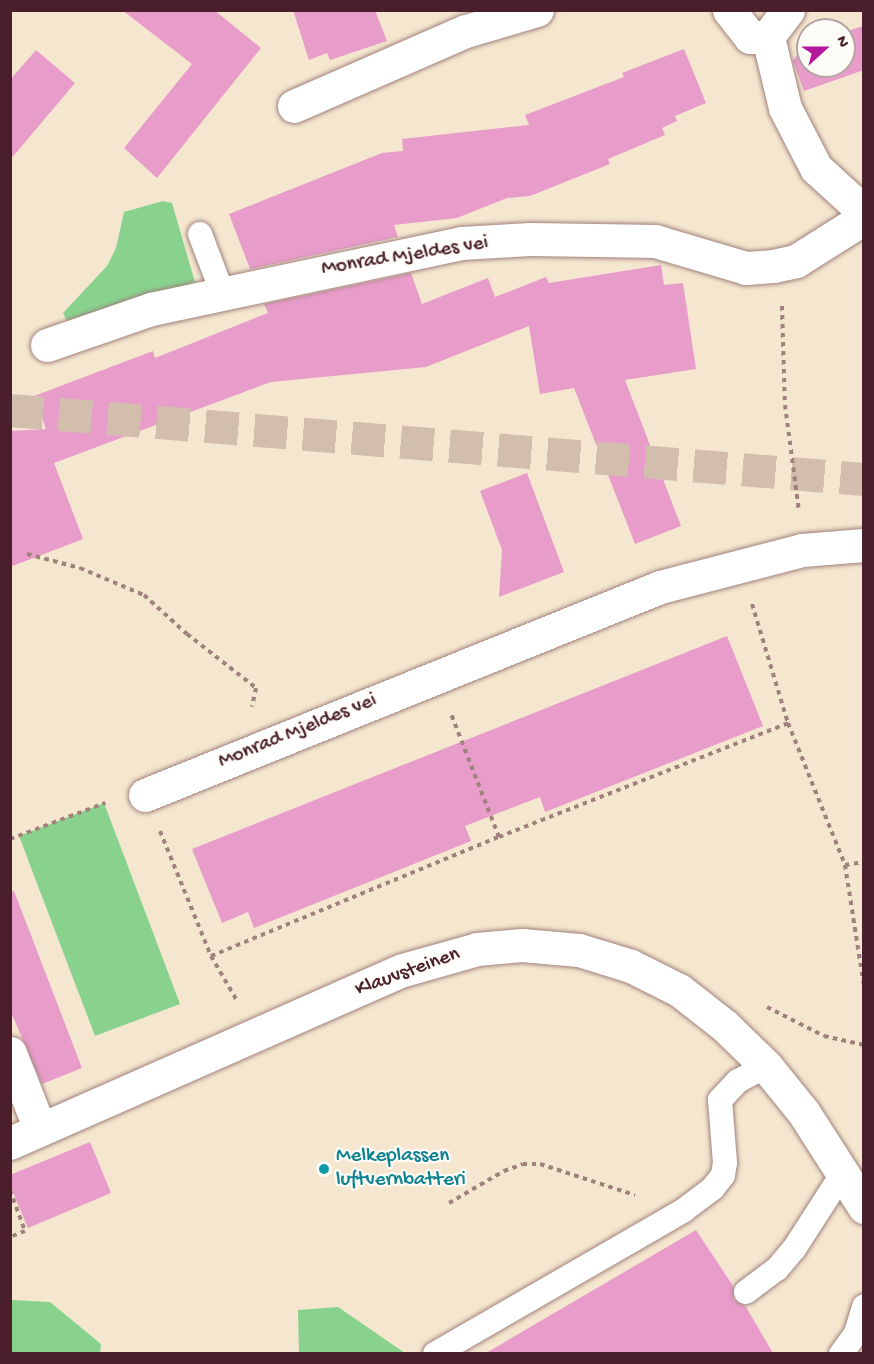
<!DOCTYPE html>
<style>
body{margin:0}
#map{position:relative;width:874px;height:1364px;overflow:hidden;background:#f5e6cf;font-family:"Gochi Hand",sans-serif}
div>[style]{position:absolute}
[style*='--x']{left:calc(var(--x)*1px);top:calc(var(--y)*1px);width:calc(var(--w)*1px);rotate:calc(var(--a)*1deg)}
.green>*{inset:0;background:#89d28e}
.building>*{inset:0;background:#e89cca}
.primary-tunnel>*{height:33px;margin-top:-16.5px;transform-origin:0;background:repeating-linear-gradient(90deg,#d3beae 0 33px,transparent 0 49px)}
.path>*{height:4px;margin-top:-2px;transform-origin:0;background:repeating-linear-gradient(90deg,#a0827d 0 4.5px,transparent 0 9px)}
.roads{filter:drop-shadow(0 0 2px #a0827d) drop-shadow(0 0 2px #a0827d)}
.service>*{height:24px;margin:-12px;padding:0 12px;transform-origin:12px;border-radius:12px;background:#fff}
.minor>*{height:33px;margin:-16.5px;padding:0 16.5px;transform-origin:16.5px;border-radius:16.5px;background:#fff}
.dots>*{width:16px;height:16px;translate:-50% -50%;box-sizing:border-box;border:3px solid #fdfcf7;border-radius:50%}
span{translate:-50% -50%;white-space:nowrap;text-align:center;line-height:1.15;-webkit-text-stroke:4.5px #fdfcf7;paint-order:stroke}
.street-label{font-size:21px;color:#4a1f2b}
.culture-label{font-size:21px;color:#0d838f}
.left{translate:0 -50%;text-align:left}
.frame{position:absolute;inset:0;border:12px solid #4a1f2b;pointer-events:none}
.north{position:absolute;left:796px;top:18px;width:60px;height:60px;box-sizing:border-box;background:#fdfcf7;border:2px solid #b5a4a5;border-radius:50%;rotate:69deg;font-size:16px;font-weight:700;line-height:24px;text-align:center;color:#4a1f2b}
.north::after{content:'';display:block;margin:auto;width:21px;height:27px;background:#b5179e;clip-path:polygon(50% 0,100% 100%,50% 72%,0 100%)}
</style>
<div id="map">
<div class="green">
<i style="clip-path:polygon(163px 201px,172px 203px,195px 282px,68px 323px,63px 313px,107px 266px,116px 248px,124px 212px)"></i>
<i style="clip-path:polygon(104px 803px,180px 1004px,95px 1036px,19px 836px)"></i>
<i style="clip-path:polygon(11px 1300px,50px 1302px,101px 1344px,100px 1353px,11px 1353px)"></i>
<i style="clip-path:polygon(338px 1307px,405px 1353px,299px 1353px,298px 1310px)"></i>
</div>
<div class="building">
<i style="clip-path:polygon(122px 10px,214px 10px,261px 48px,157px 178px,124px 148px,192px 64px)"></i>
<i style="clip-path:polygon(293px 10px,375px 10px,387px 41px,330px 60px,327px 53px,309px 60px)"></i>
<i style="clip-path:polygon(864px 26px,864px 70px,804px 91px,793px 61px,802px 47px,808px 45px,808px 66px,844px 66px,844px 32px)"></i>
<i style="clip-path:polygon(684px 49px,706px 103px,675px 116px,677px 121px,662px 128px,665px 135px,608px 159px,610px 164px,530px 196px,507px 198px,457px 218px,394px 225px,398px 237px,250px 269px,229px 214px,382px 153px,403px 151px,402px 139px,529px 125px,525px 115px,624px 77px,622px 73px)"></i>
<i style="clip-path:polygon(36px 50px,75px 83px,10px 160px,10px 80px)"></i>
<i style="clip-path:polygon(661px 265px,664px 285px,683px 283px,696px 369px,625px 380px,681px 526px,635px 544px,574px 388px,540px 394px,529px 326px,426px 367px,271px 382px,54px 463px,83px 539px,10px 567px,10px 431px,46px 429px,34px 396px,153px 351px,155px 358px,268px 313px,264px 304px,411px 273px,422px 304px,488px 278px,495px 297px,546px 277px,549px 283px)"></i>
<i style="clip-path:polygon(527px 473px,564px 572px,499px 597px,502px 550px,480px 491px)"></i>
<i style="clip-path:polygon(727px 636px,763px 726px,545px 812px,540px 797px,465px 826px,471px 841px,254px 928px,248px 912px,222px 923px,192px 849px)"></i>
<i style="clip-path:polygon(14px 891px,82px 1068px,42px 1084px,10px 1010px,10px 892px)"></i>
<i style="clip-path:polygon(90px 1142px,111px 1193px,28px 1228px,10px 1185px,10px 1175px)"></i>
<i style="clip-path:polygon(696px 1230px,733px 1286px,734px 1300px,746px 1307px,773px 1353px,486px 1353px)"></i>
</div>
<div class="primary-tunnel">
<i style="--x:10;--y:410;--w:857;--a:4.62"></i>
</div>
<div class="path">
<i style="--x:782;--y:306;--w:99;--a:88.3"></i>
<i style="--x:785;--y:405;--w:107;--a:82.5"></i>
<i style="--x:27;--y:554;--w:55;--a:14.8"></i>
<i style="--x:80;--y:568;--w:69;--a:22.9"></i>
<i style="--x:144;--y:595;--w:58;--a:42.2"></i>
<i style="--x:187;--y:634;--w:88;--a:38"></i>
<i style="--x:256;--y:688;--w:19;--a:102"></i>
<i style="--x:752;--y:604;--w:124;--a:73.2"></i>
<i style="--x:788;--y:723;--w:153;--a:68.1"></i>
<i style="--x:845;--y:865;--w:123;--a:81.1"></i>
<i style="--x:160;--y:831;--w:135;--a:67.8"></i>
<i style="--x:211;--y:956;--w:50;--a:59.8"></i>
<i style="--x:499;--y:837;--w:311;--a:-21.5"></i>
<i style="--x:10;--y:839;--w:102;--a:-20.8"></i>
<i style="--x:845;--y:865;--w:19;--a:-9"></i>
<i style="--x:211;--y:956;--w:312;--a:-22.5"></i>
<i style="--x:499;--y:837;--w:132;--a:-111.3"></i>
<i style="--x:767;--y:1007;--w:64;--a:27"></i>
<i style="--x:824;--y:1036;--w:41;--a:12.7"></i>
<i style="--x:10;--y:1190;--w:44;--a:69.9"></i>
<i style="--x:25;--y:1231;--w:16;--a:158"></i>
<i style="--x:449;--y:1203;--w:64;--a:-30.2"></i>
<i style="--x:504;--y:1171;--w:20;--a:-20"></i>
<i style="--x:523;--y:1164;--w:17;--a:0"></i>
<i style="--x:540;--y:1164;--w:100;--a:18.1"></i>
</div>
<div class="roads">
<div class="service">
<i style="--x:200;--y:234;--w:62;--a:69.2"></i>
<i style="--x:746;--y:1292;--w:39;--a:-37"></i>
<i style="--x:777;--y:1269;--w:26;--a:-50"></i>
<i style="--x:794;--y:1249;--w:90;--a:-57.2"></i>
<i style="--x:435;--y:1354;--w:288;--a:-30"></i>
<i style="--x:684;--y:1210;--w:36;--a:-37"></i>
<i style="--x:713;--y:1188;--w:16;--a:-52"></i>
<i style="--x:723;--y:1175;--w:12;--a:-81"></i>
<i style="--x:725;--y:1163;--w:63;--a:-94.5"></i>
<i style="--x:720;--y:1100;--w:26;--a:-47"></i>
<i style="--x:738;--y:1081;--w:32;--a:-28"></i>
<i style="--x:841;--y:1354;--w:26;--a:-54"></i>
<i style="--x:856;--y:1333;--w:28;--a:-73"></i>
</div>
<div class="minor">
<i style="--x:729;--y:10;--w:34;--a:52"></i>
<i style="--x:750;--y:37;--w:18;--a:0"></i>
<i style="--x:788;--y:10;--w:34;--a:127"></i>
<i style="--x:768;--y:37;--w:73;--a:76.5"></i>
<i style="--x:785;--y:108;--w:68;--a:62.7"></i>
<i style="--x:816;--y:168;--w:65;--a:42.5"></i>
<i style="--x:294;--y:106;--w:188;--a:-23.6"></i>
<i style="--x:466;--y:31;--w:74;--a:-16.5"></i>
<i style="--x:47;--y:345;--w:110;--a:-19.1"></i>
<i style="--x:151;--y:309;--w:317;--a:-12"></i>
<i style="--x:461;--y:243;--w:69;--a:-3.3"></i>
<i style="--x:530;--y:239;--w:125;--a:0.9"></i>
<i style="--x:655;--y:241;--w:95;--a:16.5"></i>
<i style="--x:746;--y:268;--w:27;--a:-4"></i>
<i style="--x:773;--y:266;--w:24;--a:-12"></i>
<i style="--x:796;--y:261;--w:80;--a:-32.3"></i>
<i style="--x:145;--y:795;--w:555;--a:-21.99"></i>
<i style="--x:660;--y:587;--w:147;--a:-14.6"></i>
<i style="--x:802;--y:550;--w:62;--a:-4.6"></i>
<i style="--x:10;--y:1053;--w:82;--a:68.5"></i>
<i style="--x:10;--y:1143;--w:429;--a:-23.8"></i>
<i style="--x:403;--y:970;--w:77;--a:-15.8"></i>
<i style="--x:477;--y:949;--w:45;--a:-5.1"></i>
<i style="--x:522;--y:945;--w:57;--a:5"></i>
<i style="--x:579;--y:950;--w:54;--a:17.1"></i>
<i style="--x:631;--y:966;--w:54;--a:26.6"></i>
<i style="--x:679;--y:990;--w:58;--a:38"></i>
<i style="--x:725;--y:1026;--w:57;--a:44.3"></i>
<i style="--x:766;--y:1066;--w:60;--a:51"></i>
<i style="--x:804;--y:1113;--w:112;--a:57.4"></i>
</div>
</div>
<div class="dots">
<i style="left:324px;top:1169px;background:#0f9aa8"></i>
</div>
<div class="street-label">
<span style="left:405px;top:257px;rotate:-9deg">Monrad Mjeldes vei</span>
<span style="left:298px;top:732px;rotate:-22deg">Monrad Mjeldes vei</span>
<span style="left:408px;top:973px;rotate:-20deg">Klauvsteinen</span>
</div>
<div class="culture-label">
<span class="left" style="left:336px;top:1169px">Melkeplassen<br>luftvernbatteri</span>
</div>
<div class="frame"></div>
<div class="north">N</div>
</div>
